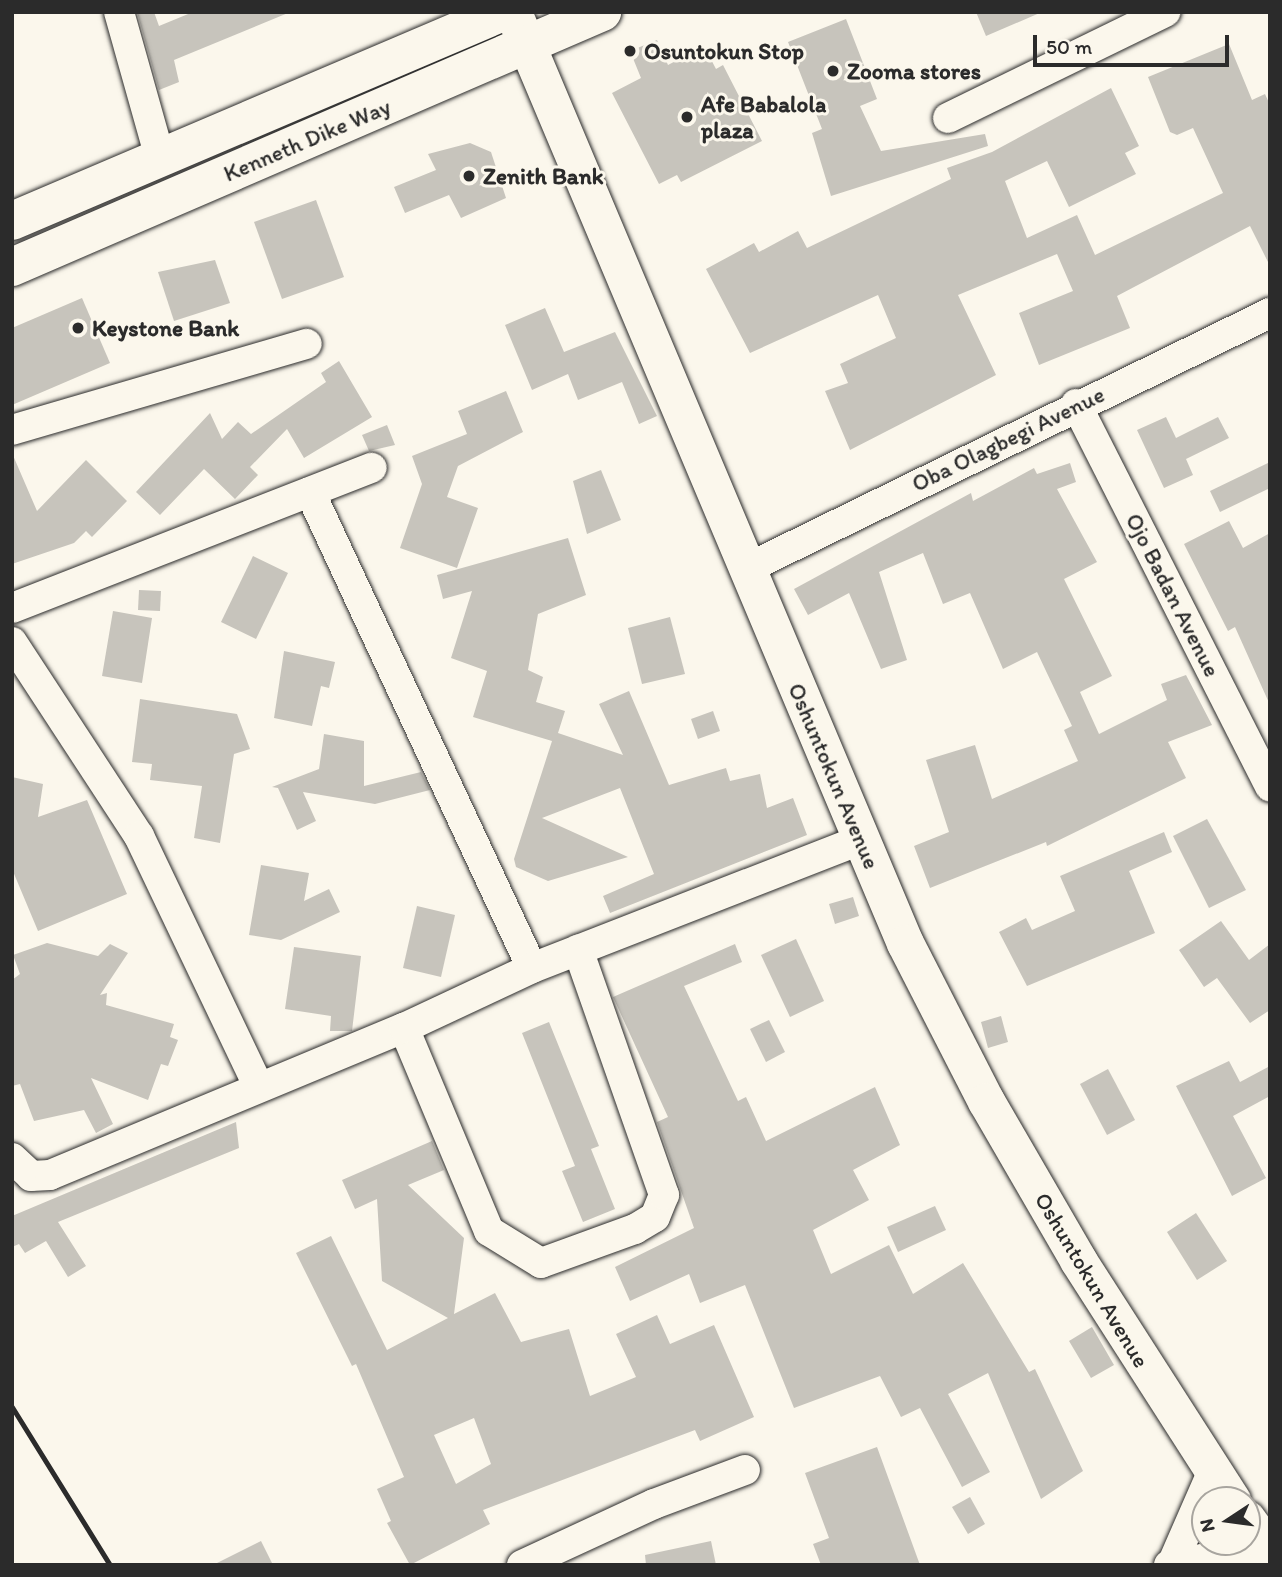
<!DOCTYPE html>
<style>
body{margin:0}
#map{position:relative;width:1282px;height:1577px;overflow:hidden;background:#fbf7ec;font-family:Itim,sans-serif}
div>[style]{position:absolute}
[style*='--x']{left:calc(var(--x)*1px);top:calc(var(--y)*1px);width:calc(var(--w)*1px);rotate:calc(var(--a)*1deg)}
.building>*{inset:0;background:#c7c4bc}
.roads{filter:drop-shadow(0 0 2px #2b2b2b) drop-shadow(0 0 2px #2b2b2b)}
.minor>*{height:30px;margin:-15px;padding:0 15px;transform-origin:15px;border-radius:15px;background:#fbf7ec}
.major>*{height:37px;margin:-18.5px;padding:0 18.5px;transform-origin:18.5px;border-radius:18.5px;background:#fbf7ec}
.highway>*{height:38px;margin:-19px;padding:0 19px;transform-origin:19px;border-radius:19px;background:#fbf7ec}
.rail>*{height:5px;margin:-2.5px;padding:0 2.5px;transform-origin:2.5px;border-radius:2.5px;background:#2b2b2b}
.dots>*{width:19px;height:19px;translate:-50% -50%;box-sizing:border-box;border:4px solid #fbf7ec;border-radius:50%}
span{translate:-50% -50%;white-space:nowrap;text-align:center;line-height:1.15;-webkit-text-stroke:6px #fbf7ec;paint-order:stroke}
.poi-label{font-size:23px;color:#2b2b2b;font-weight:700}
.left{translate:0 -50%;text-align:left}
.street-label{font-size:23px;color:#2b2b2b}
.frame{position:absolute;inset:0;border:14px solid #2b2b2b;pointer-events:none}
.north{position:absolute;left:1191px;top:1486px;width:70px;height:70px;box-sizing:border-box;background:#fbf7ec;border:2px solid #a8a59f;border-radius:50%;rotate:257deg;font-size:19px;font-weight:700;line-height:28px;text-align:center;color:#2b2b2b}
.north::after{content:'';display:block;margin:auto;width:24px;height:32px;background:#2b2b2b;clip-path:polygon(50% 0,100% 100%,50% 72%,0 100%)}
.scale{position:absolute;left:1033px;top:35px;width:196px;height:32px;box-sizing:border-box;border:4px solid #2b2b2b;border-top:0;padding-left:9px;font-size:21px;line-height:24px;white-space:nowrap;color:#2b2b2b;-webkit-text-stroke:5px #fbf7ec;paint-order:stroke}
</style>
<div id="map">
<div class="building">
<i style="clip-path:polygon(137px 12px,154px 12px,159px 26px,193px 12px,288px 13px,174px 60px,179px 82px,159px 90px)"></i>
<i style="clip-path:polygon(976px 12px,1042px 12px,986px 36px)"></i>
<i style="clip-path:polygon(846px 19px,877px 99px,860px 106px,881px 151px,985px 134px,988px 146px,831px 196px,812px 133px,822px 129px,788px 42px)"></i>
<i style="clip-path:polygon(657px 40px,668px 65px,704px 46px,716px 69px,723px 65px,762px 141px,681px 182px,677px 175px,659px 184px,612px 93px,641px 78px,630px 51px)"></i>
<i style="clip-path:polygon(1229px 44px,1252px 100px,1265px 94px,1270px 105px,1270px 266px,1250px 226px,1117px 296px,1130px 328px,1039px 365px,1019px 313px,1073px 291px,1057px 254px,958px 295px,996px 375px,850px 450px,825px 391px,848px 383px,840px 364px,896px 338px,878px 295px,750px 353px,706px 269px,754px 243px,759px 252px,798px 231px,807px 248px,951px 179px,947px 168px,992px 152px,1111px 88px,1139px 146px,1125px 153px,1136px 174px,1069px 207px,1047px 161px,1005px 181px,1027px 238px,1077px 215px,1095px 255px,1223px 193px,1193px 128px,1177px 135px,1170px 132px,1148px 77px)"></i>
<i style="clip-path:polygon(470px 143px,491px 152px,506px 198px,461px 218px,449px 195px,405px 213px,394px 187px,436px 170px,428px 154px)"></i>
<i style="clip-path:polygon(316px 200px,344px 277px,282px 299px,254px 222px)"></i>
<i style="clip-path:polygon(215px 260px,230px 303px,174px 321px,158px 272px)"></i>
<i style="clip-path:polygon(82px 298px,110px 363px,12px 405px,12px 328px)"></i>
<i style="clip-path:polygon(545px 308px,564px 352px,615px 332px,657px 416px,639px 424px,622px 382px,578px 400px,568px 374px,532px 390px,505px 325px)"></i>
<i style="clip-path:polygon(339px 361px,372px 417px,304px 458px,287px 429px,250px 467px,258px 475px,235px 499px,204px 469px,160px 515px,136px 492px,210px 413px,222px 439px,238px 422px,251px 434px,326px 382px,321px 373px)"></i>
<i style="clip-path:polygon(506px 391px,523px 432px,458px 466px,447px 497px,478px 508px,457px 568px,400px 548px,422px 484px,412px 456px,467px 434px,458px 411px)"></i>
<i style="clip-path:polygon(1166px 417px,1176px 438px,1218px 417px,1229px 438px,1186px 459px,1193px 475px,1164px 488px,1137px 430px)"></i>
<i style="clip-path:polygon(387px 425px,395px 445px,369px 451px,362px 435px)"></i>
<i style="clip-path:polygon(12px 453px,37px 511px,86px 460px,127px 501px,92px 537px,86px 531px,74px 543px,12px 564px)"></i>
<i style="clip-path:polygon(1270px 462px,1270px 488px,1220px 512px,1210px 491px)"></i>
<i style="clip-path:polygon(1070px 463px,1076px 482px,1057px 489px,1097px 562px,1064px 579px,1112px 676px,1080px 692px,1099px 734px,1167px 700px,1161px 684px,1186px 675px,1212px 725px,1168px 742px,1186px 778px,1047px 846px,1046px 842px,930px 888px,914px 846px,949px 832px,926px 760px,975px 745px,992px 799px,1078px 761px,1064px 730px,1072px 726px,1037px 652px,1003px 669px,970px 593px,943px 604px,923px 553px,879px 572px,907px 660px,881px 669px,849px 593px,808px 615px,794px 589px,971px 493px,973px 501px,1034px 468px,1037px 474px)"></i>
<i style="clip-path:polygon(601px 470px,621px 520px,587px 534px,573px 481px)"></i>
<i style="clip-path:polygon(1229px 521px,1243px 548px,1270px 533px,1270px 705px,1235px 627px,1228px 631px,1184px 544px)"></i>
<i style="clip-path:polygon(568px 538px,586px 595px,538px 614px,528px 670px,543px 677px,536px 702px,565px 711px,558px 733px,623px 755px,599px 704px,629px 691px,669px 785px,726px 768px,730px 781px,760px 774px,767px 808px,793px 798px,807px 835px,610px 913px,603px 896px,654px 874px,620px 788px,542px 818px,628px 857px,548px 881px,516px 867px,514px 859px,552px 741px,473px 717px,487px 671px,451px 658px,472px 591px,443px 599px,437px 575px)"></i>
<i style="clip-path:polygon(253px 556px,288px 573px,256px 639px,221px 622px)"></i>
<i style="clip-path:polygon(139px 590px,161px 591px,160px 611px,138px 610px)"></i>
<i style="clip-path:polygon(113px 611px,152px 618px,142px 683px,102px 676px)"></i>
<i style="clip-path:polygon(670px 617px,685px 674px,642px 684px,628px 628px)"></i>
<i style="clip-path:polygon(284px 651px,335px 662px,329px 688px,321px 686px,312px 726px,274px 718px)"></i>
<i style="clip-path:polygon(140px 699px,237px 714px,250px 749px,234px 754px,220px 843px,194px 838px,202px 786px,150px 780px,152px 764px,132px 762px)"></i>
<i style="clip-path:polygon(713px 711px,720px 731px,698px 739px,691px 719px)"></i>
<i style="clip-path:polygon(324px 734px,364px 741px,364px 786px,421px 772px,430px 790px,375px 804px,303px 792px,316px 821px,297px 830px,278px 788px,272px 787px,319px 769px)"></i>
<i style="clip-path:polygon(12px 777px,43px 784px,38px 817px,87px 800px,127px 894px,38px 931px,12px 869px)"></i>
<i style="clip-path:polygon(1207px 819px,1246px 890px,1209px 908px,1173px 836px)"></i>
<i style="clip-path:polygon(1164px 832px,1172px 852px,1129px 871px,1155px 933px,1027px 986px,999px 932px,1026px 918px,1032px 930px,1075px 911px,1060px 876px)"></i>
<i style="clip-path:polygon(261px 865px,309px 873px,304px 901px,329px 889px,340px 912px,281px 940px,249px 935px)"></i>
<i style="clip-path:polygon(853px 897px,859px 916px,835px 924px,829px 904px)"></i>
<i style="clip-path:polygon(417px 906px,455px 915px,441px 977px,403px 968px)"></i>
<i style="clip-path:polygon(1221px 921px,1249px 960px,1270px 944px,1270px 1010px,1250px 1023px,1217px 978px,1204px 987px,1179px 950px)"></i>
<i style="clip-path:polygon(796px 939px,824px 1001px,790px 1017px,761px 955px)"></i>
<i style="clip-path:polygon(47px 943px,98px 956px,110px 944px,128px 953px,100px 995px,107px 993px,106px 1005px,174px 1024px,170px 1037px,178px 1040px,168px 1066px,161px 1064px,148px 1100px,91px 1078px,113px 1124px,96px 1133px,84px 1110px,34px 1121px,20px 1084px,12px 1086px,12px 980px,20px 974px,13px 955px)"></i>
<i style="clip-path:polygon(735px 944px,742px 962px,684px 986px,738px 1101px,746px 1097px,766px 1141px,875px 1087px,900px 1145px,853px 1170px,869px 1200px,813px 1230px,831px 1274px,889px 1245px,913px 1294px,963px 1263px,1029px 1372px,1035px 1369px,1083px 1471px,1041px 1499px,988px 1373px,948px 1394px,990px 1472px,962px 1487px,920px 1408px,901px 1417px,880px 1376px,794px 1408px,745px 1285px,700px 1303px,689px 1274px,630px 1301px,615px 1267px,694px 1228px,657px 1122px,668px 1117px,613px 997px)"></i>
<i style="clip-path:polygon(294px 947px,361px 956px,352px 1031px,330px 1031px,331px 1016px,285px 1009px)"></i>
<i style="clip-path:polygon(1001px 1016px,1008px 1042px,988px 1048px,981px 1022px)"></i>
<i style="clip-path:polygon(769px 1020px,785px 1052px,766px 1062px,750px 1029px)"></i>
<i style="clip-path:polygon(549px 1022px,599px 1146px,591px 1149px,615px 1209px,583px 1222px,562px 1171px,575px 1166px,522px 1033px)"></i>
<i style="clip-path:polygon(1229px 1061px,1240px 1082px,1270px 1066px,1270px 1096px,1233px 1116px,1266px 1178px,1232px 1196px,1176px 1086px)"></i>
<i style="clip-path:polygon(1108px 1069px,1135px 1120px,1107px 1135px,1080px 1084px)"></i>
<i style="clip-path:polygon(236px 1122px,239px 1148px,58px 1222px,86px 1266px,68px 1277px,46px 1241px,25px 1253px,19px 1244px,12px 1247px,12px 1216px)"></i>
<i style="clip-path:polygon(evenodd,432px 1141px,444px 1170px,408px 1185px,464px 1238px,454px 1314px,495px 1293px,521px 1342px,569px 1329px,590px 1396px,636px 1377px,616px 1334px,657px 1315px,670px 1344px,714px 1325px,754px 1417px,700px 1441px,695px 1430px,483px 1510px,490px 1524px,410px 1565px,387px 1523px,391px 1521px,377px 1489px,404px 1477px,356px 1364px,352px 1366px,296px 1253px,331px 1236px,387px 1350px,448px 1318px,382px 1281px,377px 1199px,355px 1209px,342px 1180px,432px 1141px,474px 1418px,491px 1464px,456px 1484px,434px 1435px,474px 1418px)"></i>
<i style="clip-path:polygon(935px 1206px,946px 1230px,898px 1252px,887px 1227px)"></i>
<i style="clip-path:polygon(1196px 1213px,1227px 1261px,1197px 1280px,1167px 1232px)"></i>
<i style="clip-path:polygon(1092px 1327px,1114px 1365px,1091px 1378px,1069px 1341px)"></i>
<i style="clip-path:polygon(877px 1447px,920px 1565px,821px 1565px,813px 1544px,829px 1538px,805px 1473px)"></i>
<i style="clip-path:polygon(970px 1497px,985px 1524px,968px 1534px,952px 1507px)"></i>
<i style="clip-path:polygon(261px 1541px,273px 1565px,213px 1565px)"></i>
<i style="clip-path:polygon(711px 1541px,716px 1565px,646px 1565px,645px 1555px)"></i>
</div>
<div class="roads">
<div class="minor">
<i style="--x:119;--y:12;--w:152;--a:74.3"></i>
<i style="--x:948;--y:118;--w:242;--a:-26"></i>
<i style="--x:1076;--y:404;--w:429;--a:63.1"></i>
<i style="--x:12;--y:430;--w:307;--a:-16.3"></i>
<i style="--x:310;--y:492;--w:525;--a:65"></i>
<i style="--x:748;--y:568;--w:581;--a:-26.04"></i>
<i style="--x:12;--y:608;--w:386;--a:-21.3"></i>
<i style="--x:12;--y:642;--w:232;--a:56.8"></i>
<i style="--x:139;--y:836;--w:277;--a:64.5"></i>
<i style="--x:404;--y:1028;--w:220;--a:67.3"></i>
<i style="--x:489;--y:1231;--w:61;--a:31.6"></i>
<i style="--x:541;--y:1263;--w:100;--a:-19.9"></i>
<i style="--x:635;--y:1229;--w:23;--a:-31"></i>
<i style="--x:655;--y:1217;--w:24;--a:-68"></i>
<i style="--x:664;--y:1195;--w:260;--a:-109.3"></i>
<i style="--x:12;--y:1158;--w:26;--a:43"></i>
<i style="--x:31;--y:1176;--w:19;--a:-3"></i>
<i style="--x:50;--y:1175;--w:383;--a:-22.6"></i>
<i style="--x:404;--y:1028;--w:141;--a:-25.1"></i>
<i style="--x:532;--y:968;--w:352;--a:-21.3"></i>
<i style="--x:1173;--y:1562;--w:95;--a:-66.4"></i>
<i style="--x:522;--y:1565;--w:145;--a:-24.8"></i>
<i style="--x:654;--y:1504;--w:97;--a:-20.5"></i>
<i style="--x:1169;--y:1565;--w:99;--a:-10.5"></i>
</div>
<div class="major">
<i style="--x:513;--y:12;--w:1010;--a:67.17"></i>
<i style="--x:905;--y:943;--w:178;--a:62.9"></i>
<i style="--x:986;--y:1101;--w:184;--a:59.9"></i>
<i style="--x:1078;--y:1260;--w:285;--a:57.3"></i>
<i style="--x:1247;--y:1519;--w:39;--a:54"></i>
</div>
<div class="highway">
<i style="--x:12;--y:221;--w:534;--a:-23.06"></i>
<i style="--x:12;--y:267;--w:643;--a:-23.37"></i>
</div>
</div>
<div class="rail">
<i style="--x:12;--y:1407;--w:186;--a:58.2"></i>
</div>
<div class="dots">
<i style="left:630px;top:51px;background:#2b2b2b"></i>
<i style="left:833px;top:71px;background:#2b2b2b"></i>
<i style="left:687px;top:117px;background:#2b2b2b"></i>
<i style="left:469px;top:176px;background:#2b2b2b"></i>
<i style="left:78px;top:328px;background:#2b2b2b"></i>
</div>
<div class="poi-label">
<span class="left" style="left:644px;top:51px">Osuntokun Stop</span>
<span class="left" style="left:847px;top:71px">Zooma stores</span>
<span class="left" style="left:701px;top:117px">Afe Babalola<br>plaza</span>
<span class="left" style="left:483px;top:176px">Zenith Bank</span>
<span class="left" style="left:92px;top:328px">Keystone Bank</span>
</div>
<div class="street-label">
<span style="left:307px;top:140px;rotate:-23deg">Kenneth Dike Way</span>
<span style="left:1008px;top:439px;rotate:-26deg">Oba Olagbegi Avenue</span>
<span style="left:1173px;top:595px;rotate:63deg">Ojo Badan Avenue</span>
<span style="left:834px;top:776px;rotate:67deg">Oshuntokun Avenue</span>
<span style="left:1092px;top:1280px;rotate:59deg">Oshuntokun Avenue</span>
</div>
<div class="frame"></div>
<div class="north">N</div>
<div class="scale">50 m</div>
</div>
